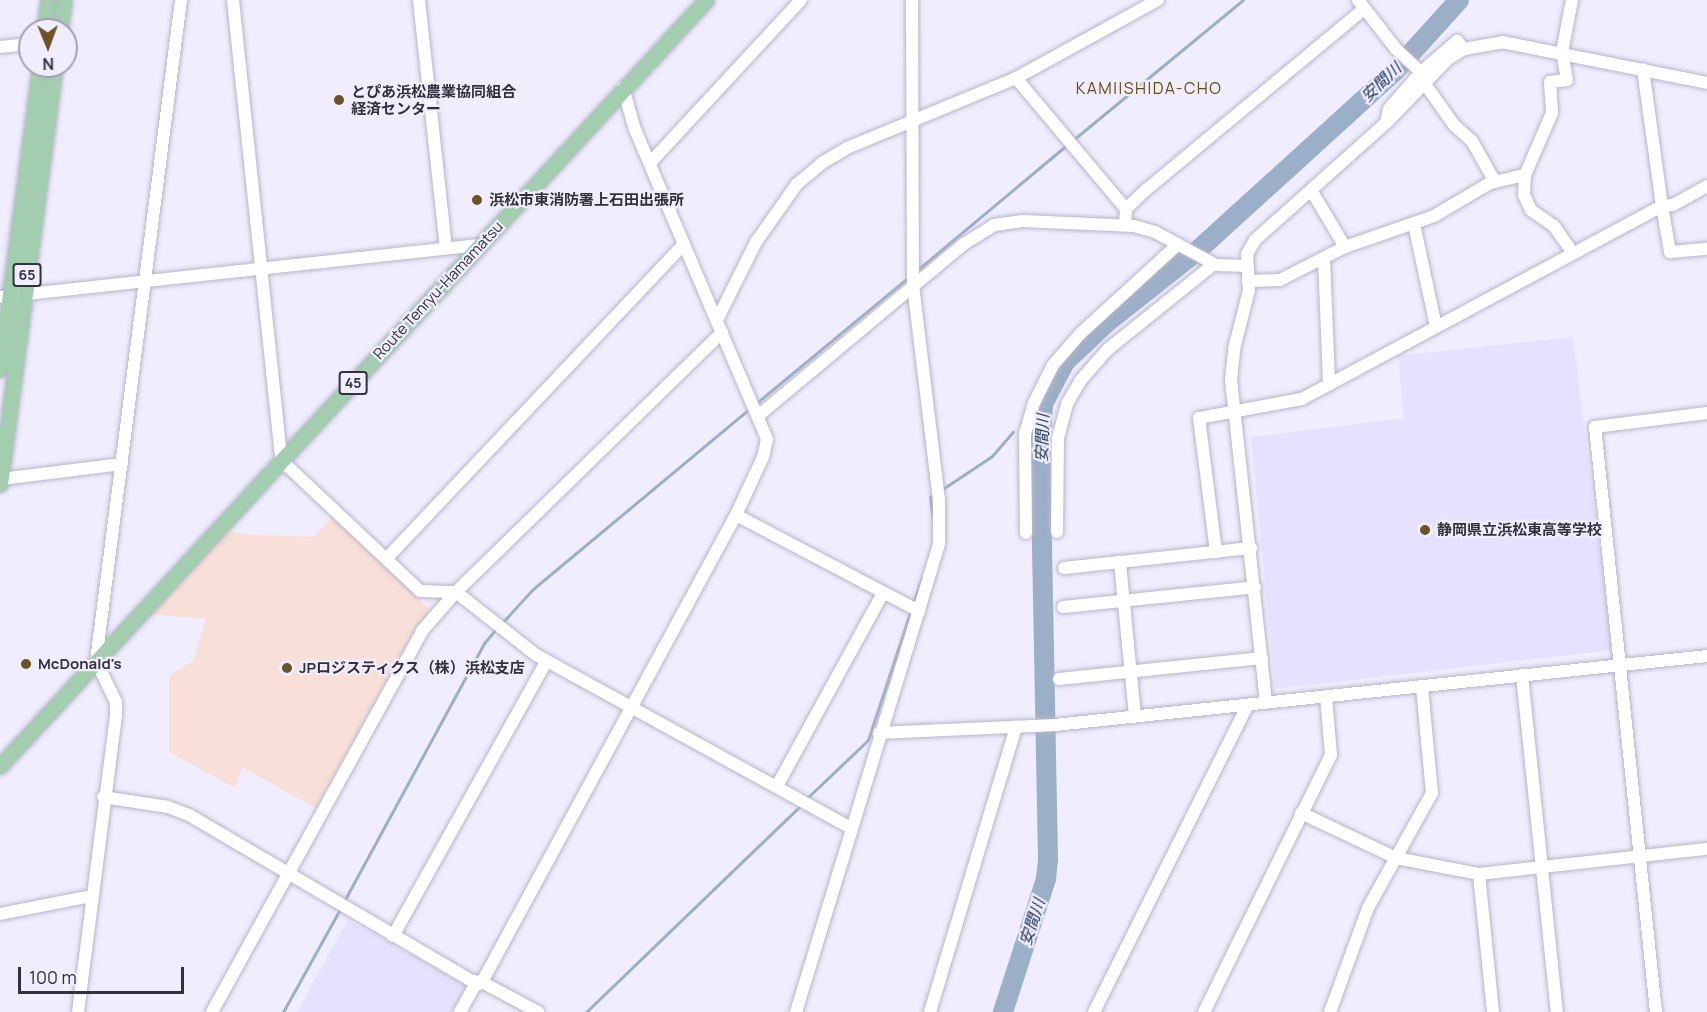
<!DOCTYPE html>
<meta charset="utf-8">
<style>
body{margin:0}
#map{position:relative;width:1707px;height:1012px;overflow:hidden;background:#efedfe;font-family:Manrope,"Noto Sans JP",sans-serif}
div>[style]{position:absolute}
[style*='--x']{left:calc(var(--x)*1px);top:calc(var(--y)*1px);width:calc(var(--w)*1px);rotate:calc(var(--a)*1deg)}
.commercial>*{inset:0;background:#f8dfd7}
.built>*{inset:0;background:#e5e1fe}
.stream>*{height:3px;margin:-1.5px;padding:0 1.5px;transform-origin:1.5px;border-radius:1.5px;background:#9cafc8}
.river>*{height:20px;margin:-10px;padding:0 10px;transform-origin:10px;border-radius:10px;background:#9cafc8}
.roads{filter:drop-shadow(0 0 2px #b8b5ca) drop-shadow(0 0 2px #b8b5ca)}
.minor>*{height:12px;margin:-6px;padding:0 6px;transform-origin:6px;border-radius:6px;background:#fff}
.major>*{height:15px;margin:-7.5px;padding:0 7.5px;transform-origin:7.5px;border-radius:7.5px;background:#a2cdaf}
.dots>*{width:16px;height:16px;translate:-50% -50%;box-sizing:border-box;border:3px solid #efedfe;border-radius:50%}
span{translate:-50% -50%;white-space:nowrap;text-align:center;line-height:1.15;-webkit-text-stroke:4.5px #efedfe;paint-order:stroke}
.shield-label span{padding:2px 4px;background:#efedfe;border:2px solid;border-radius:4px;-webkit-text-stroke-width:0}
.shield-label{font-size:14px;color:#33323a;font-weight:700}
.poi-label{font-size:15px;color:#33323a;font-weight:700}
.left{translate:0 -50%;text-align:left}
.street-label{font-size:15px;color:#33323a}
.water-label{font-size:16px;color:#152f52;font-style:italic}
.neighbourhood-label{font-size:16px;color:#674c12;letter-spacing:1.5px}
.north{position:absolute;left:18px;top:18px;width:60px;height:60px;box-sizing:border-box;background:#efedfe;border:2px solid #a4a2b0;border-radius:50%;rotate:179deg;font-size:16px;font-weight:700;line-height:24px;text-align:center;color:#33323a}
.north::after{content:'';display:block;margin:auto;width:21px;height:27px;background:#6b5324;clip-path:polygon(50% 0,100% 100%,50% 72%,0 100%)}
.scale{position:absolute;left:18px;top:967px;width:166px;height:27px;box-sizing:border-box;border:3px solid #33323a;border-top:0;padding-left:8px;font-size:18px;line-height:21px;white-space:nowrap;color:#33323a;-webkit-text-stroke:4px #efedfe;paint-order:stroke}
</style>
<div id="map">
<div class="commercial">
<i style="clip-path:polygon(334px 516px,430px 610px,415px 629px,316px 808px,242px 767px,235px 788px,169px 752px,169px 676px,194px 660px,206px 619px,149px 614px,227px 530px,241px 534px,313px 537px)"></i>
</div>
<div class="built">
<i style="clip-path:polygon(1573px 337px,1612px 650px,1275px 689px,1251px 437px,1404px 418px,1398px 356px)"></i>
<i style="clip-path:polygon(348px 920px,467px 986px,453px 1012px,297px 1012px)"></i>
</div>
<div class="stream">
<i style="--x:1073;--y:140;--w:220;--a:-39.5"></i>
<i style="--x:916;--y:271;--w:198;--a:-39.9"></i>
<i style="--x:754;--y:405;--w:201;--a:-39.6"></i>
<i style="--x:941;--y:490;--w:61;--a:-33.7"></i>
<i style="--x:992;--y:456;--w:32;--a:-49"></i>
<i style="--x:933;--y:520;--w:23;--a:-97"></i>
<i style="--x:930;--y:497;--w:6;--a:-31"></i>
<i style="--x:913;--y:603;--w:27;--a:-70"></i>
<i style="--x:501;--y:624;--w:47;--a:-47.6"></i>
<i style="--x:533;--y:589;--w:281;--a:-39.8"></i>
<i style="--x:805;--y:800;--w:87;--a:-43.6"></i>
<i style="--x:868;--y:740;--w:137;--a:-71.7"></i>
<i style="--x:343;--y:903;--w:297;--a:-61.5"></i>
<i style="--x:485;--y:642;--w:17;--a:-50"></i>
<i style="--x:283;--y:1012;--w:118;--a:-61"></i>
<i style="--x:586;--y:1012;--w:298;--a:-43.9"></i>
</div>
<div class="river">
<i style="--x:1003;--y:1012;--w:140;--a:-72.1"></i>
<i style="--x:1046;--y:879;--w:20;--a:-84"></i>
<i style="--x:1048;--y:859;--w:404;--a:-91.1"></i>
<i style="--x:1040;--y:455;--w:51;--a:-86.6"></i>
<i style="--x:1043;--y:404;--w:47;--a:-62.4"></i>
<i style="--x:1065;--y:362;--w:55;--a:-43.5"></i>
<i style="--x:1105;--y:324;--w:116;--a:-38.4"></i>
<i style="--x:1196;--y:252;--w:268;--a:-42.3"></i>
<i style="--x:1394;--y:72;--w:97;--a:-47.9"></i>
</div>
<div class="roads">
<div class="minor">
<i style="--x:233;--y:0;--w:462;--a:84"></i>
<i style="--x:281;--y:460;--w:191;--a:43.3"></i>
<i style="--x:420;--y:591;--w:36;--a:2"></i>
<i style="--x:456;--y:592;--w:102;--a:38.2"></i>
<i style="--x:536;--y:655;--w:359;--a:28.8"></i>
<i style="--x:419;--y:0;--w:249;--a:83.8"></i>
<i style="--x:1358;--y:0;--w:62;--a:52.2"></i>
<i style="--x:1396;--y:49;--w:34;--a:43"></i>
<i style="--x:1572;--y:0;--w:53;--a:100.9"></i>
<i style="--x:1562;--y:52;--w:28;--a:80"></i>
<i style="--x:1567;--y:80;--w:17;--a:173"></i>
<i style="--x:1550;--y:82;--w:31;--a:86"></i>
<i style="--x:1552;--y:113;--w:68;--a:113.5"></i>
<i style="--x:1525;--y:175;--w:20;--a:93"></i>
<i style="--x:1524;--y:195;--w:17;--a:65"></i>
<i style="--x:1531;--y:210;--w:28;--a:35"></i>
<i style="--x:1554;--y:226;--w:33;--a:55"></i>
<i style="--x:0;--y:47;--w:30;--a:-6"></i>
<i style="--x:1016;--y:78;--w:171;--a:50"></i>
<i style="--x:1425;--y:84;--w:50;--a:54.7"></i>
<i style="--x:1454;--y:125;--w:24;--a:42"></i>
<i style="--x:1472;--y:141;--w:47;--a:60.7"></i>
<i style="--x:1387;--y:118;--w:9;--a:-77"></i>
<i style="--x:1389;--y:109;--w:49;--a:-49.1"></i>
<i style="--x:1421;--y:72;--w:48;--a:-40.7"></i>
<i style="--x:1457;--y:41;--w:11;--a:49"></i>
<i style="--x:650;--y:163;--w:222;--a:-47.2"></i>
<i style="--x:1707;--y:186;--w:39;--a:151"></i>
<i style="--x:1673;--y:205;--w:11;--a:175"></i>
<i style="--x:1662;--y:206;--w:47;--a:80.1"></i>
<i style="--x:1670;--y:252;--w:37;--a:-5"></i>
<i style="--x:1311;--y:190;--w:66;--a:59.2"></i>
<i style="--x:1414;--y:224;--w:105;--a:77.9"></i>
<i style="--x:1125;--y:225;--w:16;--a:-86"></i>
<i style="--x:1126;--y:209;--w:28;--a:-44"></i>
<i style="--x:1146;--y:190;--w:283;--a:-39.7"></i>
<i style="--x:1324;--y:258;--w:127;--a:87.7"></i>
<i style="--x:1248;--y:281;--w:32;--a:-2"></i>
<i style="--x:1280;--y:280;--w:73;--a:-26.9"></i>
<i style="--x:1345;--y:247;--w:94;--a:-19.2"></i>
<i style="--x:1434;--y:216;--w:65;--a:-30.5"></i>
<i style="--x:1490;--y:183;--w:36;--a:-13"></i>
<i style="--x:0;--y:297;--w:483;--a:-6.2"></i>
<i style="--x:717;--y:320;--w:87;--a:-63.4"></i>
<i style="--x:756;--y:242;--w:71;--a:-54.7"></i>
<i style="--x:797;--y:184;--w:33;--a:-40"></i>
<i style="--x:822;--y:163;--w:29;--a:-31"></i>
<i style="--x:847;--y:148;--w:183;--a:-22.5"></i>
<i style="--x:1016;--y:78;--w:162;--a:-28.8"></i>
<i style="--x:758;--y:416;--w:268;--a:-39.9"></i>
<i style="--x:964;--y:244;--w:36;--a:-32"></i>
<i style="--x:994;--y:225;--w:29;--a:-8"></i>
<i style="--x:1023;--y:221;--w:111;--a:2.6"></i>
<i style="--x:1134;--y:226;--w:22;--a:16"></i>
<i style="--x:1155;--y:232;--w:69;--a:28.4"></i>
<i style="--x:1216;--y:265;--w:31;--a:2"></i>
<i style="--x:1;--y:479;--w:122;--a:-7.1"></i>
<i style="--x:736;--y:515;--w:207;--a:27.7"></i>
<i style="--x:1057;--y:532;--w:94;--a:-89.4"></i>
<i style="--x:1058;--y:438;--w:35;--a:-75"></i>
<i style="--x:1067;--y:404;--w:28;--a:-60"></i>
<i style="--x:1081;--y:380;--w:40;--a:-49"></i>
<i style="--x:1107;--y:350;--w:137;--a:-38.8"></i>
<i style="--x:1026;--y:533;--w:99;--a:-90.6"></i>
<i style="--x:1025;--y:434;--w:32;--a:-74"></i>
<i style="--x:1034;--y:403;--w:42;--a:-63.4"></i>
<i style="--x:1053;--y:365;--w:41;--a:-48.9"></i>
<i style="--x:1080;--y:334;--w:132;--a:-42.5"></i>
<i style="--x:1216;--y:552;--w:135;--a:-97.2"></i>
<i style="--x:1199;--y:418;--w:105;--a:-10.5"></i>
<i style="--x:1302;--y:399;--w:408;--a:-28.2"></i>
<i style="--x:1662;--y:206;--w:138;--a:-97.9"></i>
<i style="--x:387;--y:558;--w:432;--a:-46.6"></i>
<i style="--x:1064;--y:568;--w:56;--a:-6.1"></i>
<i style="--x:1063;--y:607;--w:193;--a:-5.9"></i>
<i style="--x:1522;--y:675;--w:339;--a:84.1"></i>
<i style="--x:1059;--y:679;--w:204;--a:-5.9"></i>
<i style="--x:1266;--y:702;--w:324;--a:-96.2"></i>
<i style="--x:1231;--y:380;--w:31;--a:-84"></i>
<i style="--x:1234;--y:349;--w:61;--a:-75.7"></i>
<i style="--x:1249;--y:290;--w:36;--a:-93"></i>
<i style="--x:1247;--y:254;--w:16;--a:-60"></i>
<i style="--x:1255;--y:240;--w:177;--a:-41.8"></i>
<i style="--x:1387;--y:122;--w:88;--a:-45.9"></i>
<i style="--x:1448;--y:59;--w:19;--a:-32"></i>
<i style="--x:1464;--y:49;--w:39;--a:-10"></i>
<i style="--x:1502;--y:42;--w:209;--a:11.3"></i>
<i style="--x:1135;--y:716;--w:155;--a:-95.6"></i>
<i style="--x:1120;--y:562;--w:132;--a:-6.1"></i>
<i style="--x:879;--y:733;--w:176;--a:-2.6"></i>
<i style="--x:1055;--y:725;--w:656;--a:-6.04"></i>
<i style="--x:777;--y:786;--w:220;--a:-61.2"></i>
<i style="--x:103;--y:797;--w:66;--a:8.7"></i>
<i style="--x:168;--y:807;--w:22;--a:21"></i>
<i style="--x:189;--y:815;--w:328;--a:30.4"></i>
<i style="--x:472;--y:981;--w:10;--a:6"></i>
<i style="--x:482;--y:982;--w:64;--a:28.2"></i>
<i style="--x:1301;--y:813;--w:105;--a:25.3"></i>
<i style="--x:1396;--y:858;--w:85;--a:10.9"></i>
<i style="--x:1479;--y:874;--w:229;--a:-6.3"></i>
<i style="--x:1479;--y:874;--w:139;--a:84.2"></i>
<i style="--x:0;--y:914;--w:93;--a:-11.2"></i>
<i style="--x:393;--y:936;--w:315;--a:-60.8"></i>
<i style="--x:78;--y:1012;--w:300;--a:-82.7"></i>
<i style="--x:116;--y:714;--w:12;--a:-90"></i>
<i style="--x:116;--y:702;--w:46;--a:-116"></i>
<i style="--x:96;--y:661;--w:666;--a:-82.67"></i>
<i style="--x:212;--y:1012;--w:435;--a:-61.1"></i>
<i style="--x:422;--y:631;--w:52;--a:-48.9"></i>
<i style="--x:456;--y:592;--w:372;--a:-44.3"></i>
<i style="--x:460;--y:1012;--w:29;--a:-61"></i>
<i style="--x:474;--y:987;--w:9;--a:-32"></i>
<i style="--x:482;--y:982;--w:532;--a:-61.46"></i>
<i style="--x:736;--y:515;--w:64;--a:-65"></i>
<i style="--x:763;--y:457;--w:18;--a:-77"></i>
<i style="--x:767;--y:439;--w:336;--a:-113.1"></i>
<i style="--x:635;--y:130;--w:44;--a:-105.9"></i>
<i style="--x:796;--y:1012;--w:490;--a:-73"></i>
<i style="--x:939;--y:543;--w:43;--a:-90"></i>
<i style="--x:939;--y:500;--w:216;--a:-96.9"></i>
<i style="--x:913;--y:286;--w:286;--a:-90.2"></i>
<i style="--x:930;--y:1012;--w:298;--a:-73.2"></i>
<i style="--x:1094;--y:1012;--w:343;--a:-63.4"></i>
<i style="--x:1204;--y:1012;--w:287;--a:-63.7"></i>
<i style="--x:1331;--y:755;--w:58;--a:-94.9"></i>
<i style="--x:1330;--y:1012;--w:111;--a:-69.9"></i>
<i style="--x:1368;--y:908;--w:132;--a:-60.9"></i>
<i style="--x:1432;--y:793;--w:106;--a:-95.4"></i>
<i style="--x:1656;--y:1012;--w:588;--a:-95.95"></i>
<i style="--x:1595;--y:427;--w:113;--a:-7.1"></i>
</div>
<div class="major">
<i style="--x:44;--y:30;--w:30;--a:-82"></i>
<i style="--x:60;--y:30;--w:30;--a:-82"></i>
<i style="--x:0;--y:369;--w:306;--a:-82.5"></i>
<i style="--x:0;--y:484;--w:422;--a:-82.5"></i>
<i style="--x:0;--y:766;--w:1042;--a:-47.33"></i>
</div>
</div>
<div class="dots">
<i style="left:339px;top:100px;background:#6b5324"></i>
<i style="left:477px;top:200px;background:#6b5324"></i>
<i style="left:1425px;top:530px;background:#6b5324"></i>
<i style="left:26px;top:664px;background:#6b5324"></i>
<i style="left:287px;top:668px;background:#6b5324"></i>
</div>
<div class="shield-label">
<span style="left:27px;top:275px">65</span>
<span style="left:353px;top:383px">45</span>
</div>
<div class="poi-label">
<span class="left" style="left:351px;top:100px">とぴあ浜松農業協同組合<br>経済センター</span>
<span class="left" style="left:489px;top:200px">浜松市東消防署上石田出張所</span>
<span class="left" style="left:1437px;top:530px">静岡県立浜松東高等学校</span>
<span class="left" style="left:38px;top:664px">McDonald's</span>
<span class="left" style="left:299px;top:668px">JPロジスティクス（株）浜松支店</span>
</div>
<div class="street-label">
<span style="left:438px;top:290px;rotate:-47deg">Route Tenryu-Hamamatsu</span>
</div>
<div class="water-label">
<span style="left:1381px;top:82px;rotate:-44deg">安間川</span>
<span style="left:1042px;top:438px;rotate:-88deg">安間川</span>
<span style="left:1032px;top:922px;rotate:-72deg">安間川</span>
</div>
<div class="neighbourhood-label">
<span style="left:1149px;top:88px">KAMIISHIDA-CHO</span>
</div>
<div class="north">N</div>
<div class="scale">100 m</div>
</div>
